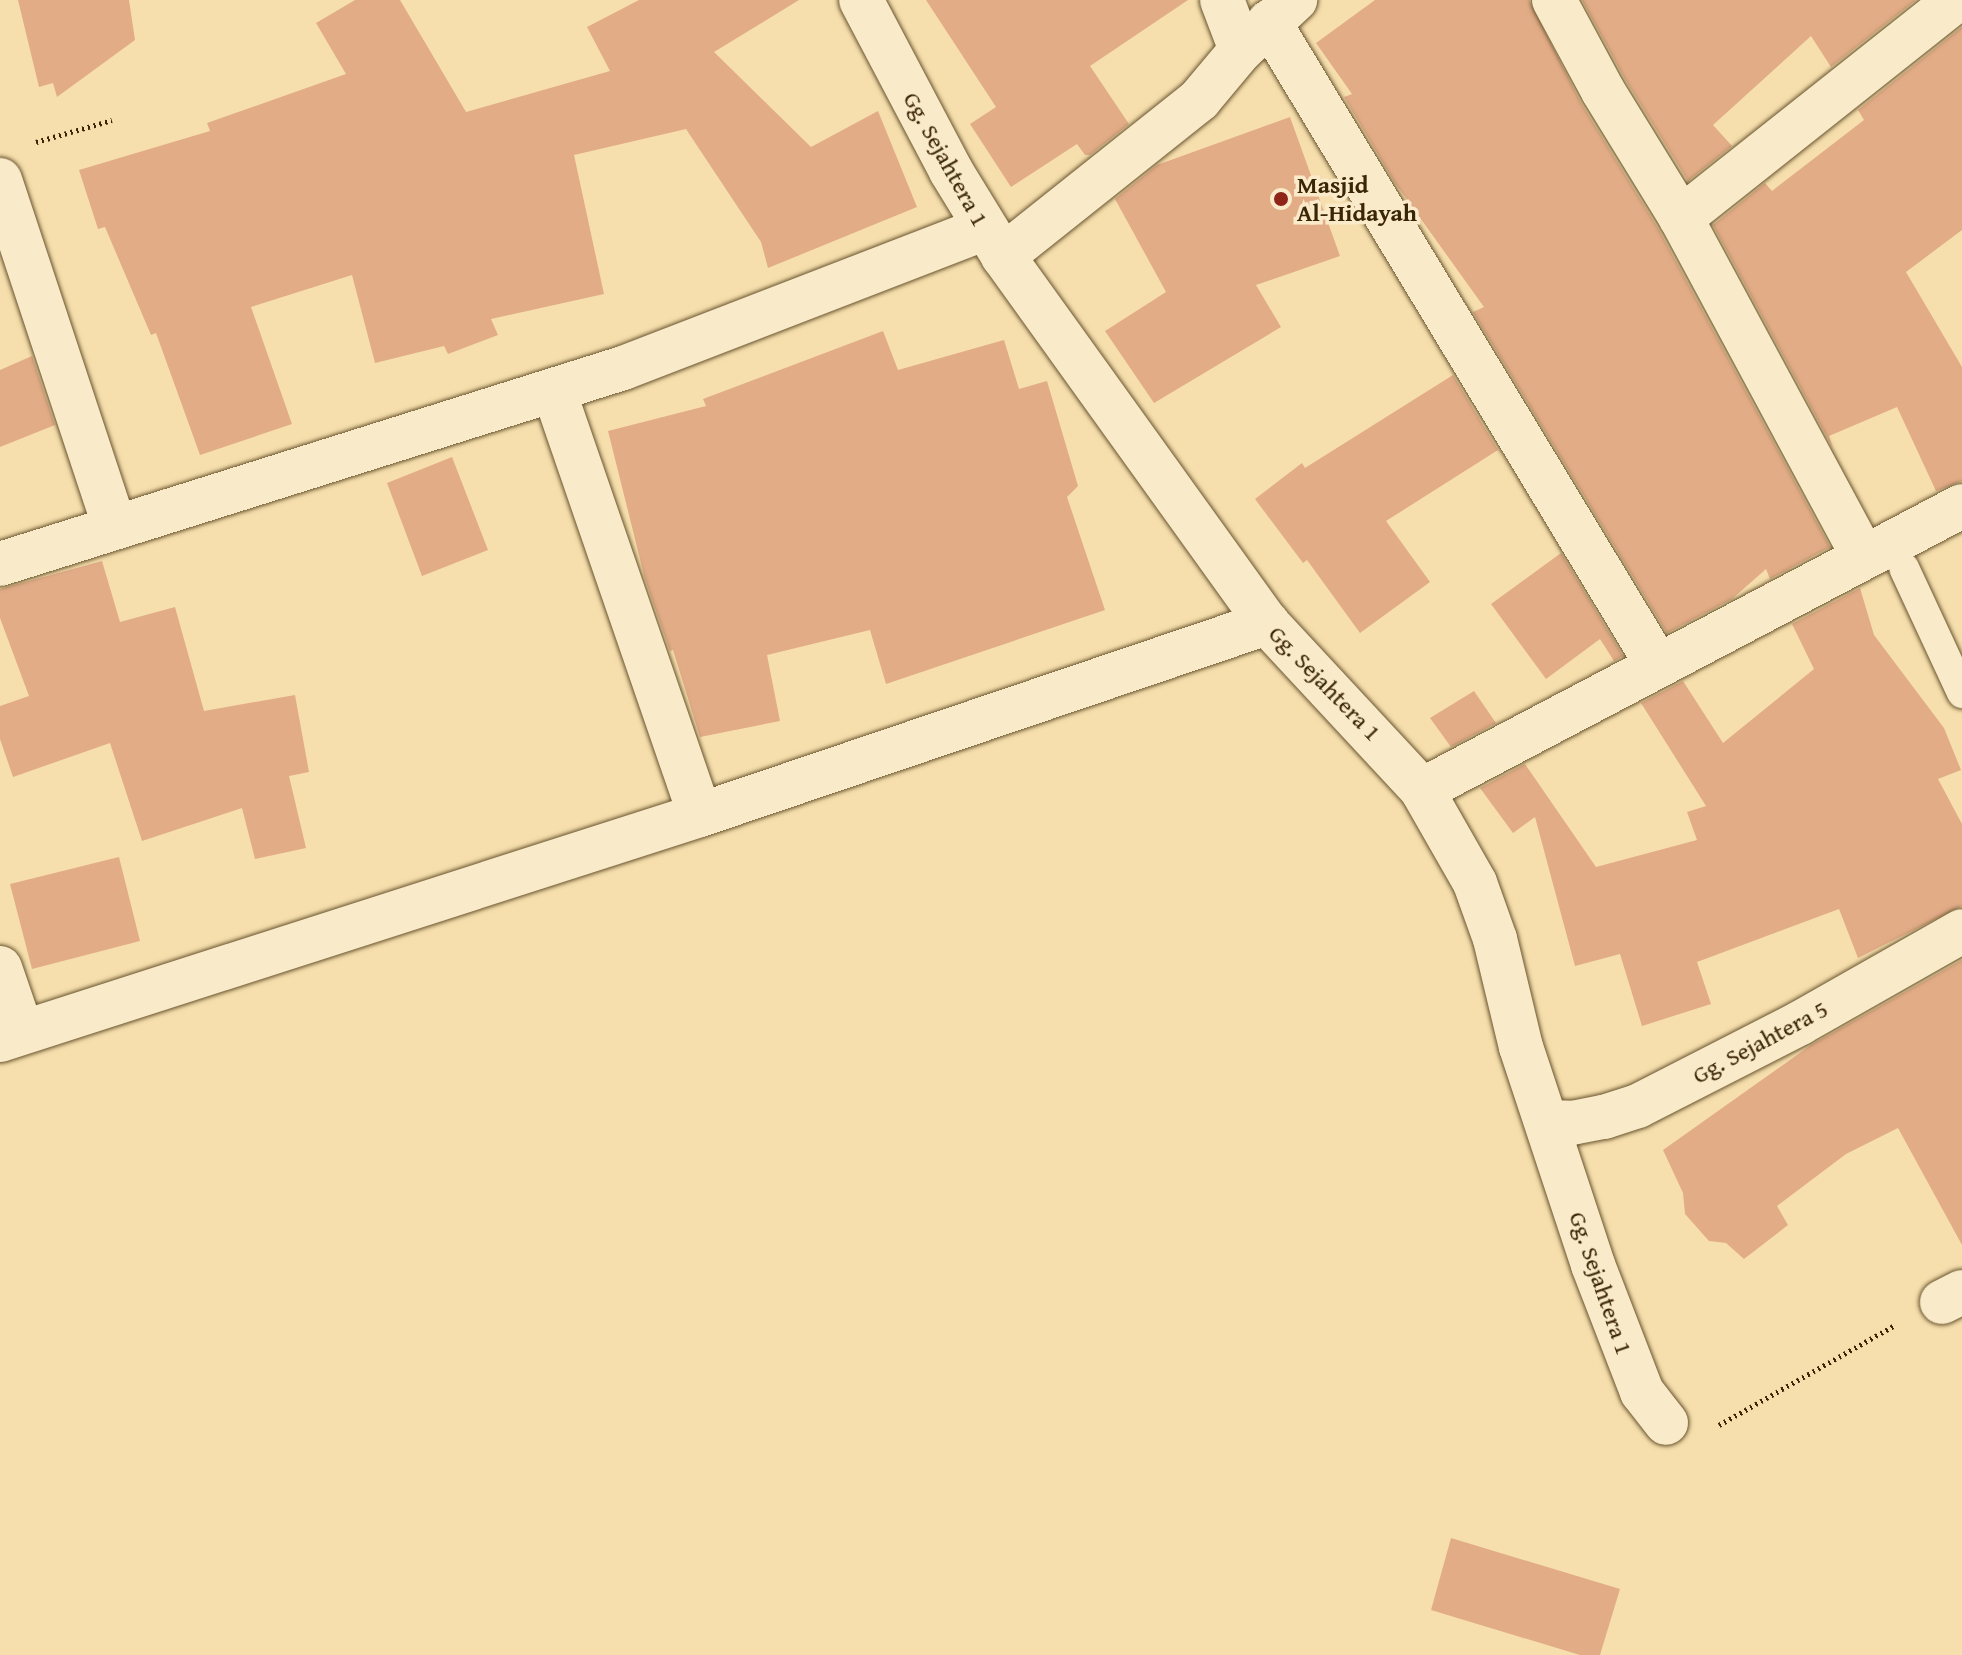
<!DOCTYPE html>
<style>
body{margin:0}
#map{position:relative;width:1962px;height:1655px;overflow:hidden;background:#f6dfad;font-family:"Gentium Book Plus",serif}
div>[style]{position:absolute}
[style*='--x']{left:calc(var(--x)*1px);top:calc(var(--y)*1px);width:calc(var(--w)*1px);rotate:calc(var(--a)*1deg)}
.building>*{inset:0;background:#e2ac87}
.path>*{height:5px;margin-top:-2.5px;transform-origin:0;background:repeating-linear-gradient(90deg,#3a2504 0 2px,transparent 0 6px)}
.roads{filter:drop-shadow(0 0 2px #69542e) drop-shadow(0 0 2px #69542e)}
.lane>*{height:30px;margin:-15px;padding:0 15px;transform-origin:15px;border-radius:15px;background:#f9eaca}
.street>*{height:44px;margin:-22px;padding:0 22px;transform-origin:22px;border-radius:22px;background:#f9eaca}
.dots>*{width:22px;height:22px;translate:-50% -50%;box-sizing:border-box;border:4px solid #f9eaca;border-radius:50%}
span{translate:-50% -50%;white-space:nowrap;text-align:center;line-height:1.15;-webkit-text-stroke:7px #f9eaca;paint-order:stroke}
.street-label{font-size:24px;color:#3a2504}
.poi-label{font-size:24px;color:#3a2504;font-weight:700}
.left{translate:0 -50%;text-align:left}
</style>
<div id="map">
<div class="building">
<i style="clip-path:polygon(18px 0,129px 0,135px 40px,57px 97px,53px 83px,39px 87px)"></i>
<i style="clip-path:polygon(355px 0,400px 0,466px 112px,610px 71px,587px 27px,639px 0,799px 0,714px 52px,811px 147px,878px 111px,917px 207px,768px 268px,761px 242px,686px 129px,574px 155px,604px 294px,491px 319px,498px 335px,448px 354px,444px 346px,375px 363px,352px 275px,251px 307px,292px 424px,200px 455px,156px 333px,151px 335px,105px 227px,98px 229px,79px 170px,210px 131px,207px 123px,346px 74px,316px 23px)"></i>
<i style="clip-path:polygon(926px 0,1188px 0,1090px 66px,1129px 124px,1090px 155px,1085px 155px,1077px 144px,1011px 187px,970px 124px,996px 107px)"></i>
<i style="clip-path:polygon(1375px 0,1529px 0,1581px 103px,1659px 230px,1830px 547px,1770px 579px,1766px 569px,1732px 599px,1667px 633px,1473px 312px,1484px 307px,1395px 183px,1344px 97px,1352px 94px,1316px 43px)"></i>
<i style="clip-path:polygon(1582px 0,1916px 0,1831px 67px,1811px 36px,1713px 125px,1732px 146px,1688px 181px,1625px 79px)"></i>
<i style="clip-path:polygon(1962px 27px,1962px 230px,1906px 272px,1962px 367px,1962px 481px,1936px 491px,1897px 407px,1829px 436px,1833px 448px,1713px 225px,1765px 183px,1772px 191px,1864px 120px,1858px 110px)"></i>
<i style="clip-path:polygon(1290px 117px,1340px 256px,1256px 285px,1281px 327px,1154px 403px,1105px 331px,1166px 292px,1115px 199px,1157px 165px)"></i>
<i style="clip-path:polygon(883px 331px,898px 370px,1004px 340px,1019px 389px,1047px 381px,1078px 486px,1067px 497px,1105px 610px,886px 684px,870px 630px,767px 655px,780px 721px,700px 737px,673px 650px,670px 651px,645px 579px,608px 431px,706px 406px,703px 399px)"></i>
<i style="clip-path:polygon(32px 356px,55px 425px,0 447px,0 370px)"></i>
<i style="clip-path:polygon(1453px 375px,1498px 450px,1386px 521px,1430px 582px,1360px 633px,1307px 560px,1303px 563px,1255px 499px,1302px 463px,1305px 468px)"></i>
<i style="clip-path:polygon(452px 457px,488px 550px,422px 576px,387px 483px)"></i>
<i style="clip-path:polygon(1561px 553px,1623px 656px,1614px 661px,1600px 639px,1546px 679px,1491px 604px)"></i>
<i style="clip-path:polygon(102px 561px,120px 622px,175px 607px,204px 711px,295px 695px,309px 772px,289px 776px,306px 848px,255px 859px,242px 808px,142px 841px,110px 743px,13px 777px,0 739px,0 706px,29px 696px,0 618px,0 589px)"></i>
<i style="clip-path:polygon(1860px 588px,1874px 635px,1944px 728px,1961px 770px,1938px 779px,1962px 824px,1962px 906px,1858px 958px,1839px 909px,1697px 962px,1711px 1004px,1642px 1026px,1620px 954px,1575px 966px,1535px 817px,1513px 833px,1480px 788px,1525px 764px,1596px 867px,1697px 840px,1687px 812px,1706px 806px,1641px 703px,1683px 681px,1723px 743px,1814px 669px,1792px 624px)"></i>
<i style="clip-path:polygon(1474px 691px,1496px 723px,1451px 747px,1430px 718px)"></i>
<i style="clip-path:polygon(119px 857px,140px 941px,32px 969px,10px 884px)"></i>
<i style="clip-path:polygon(1962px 960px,1962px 1245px,1898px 1128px,1846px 1154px,1777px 1206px,1788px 1225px,1744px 1259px,1726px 1243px,1709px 1241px,1685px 1214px,1683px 1193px,1663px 1150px,1811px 1045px)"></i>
<i style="clip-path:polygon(1451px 1538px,1620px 1589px,1600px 1655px,1580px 1655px,1431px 1610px)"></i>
</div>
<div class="path">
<i style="--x:36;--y:142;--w:79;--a:-16.1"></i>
<i style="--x:1719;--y:1425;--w:202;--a:-29.6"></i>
</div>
<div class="roads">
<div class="lane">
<i style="--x:1904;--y:568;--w:138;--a:65.1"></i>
</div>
<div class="street">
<i style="--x:861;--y:0;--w:193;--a:62.2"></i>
<i style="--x:951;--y:171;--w:100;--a:58.5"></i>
<i style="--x:1003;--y:256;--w:452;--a:54.3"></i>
<i style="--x:1267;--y:623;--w:228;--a:47.1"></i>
<i style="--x:1422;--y:790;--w:107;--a:60.3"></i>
<i style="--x:1475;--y:883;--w:59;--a:70.3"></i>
<i style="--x:1495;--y:939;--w:111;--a:76.5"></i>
<i style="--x:1521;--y:1047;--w:230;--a:71.7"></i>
<i style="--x:1593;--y:1265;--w:136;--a:68.9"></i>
<i style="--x:1642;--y:1392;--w:39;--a:52"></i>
<i style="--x:1222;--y:0;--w:53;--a:69.2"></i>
<i style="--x:1554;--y:0;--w:103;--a:61.7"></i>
<i style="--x:1603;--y:91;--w:149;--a:58.4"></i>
<i style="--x:1681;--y:218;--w:384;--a:61.7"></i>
<i style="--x:1269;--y:22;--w:752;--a:58.87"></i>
<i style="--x:0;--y:180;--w:366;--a:71.7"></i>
<i style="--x:1681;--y:218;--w:351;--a:-38.4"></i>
<i style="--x:1003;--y:256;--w:251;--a:-38.5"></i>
<i style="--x:1199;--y:100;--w:65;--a:-50"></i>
<i style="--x:1241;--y:50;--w:74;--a:-42.8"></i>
<i style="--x:554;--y:391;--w:448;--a:71"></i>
<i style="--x:0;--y:564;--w:653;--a:-17.46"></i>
<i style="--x:623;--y:368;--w:387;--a:-21.1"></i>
<i style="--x:1422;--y:790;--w:610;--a:-27.74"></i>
<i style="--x:0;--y:968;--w:68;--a:71"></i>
<i style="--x:0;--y:1040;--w:735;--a:-17.82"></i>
<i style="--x:700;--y:815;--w:599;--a:-18.71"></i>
<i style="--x:1548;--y:1122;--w:24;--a:2"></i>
<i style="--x:1572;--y:1123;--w:33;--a:-11"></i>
<i style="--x:1604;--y:1117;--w:36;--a:-18"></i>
<i style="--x:1638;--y:1106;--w:182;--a:-27.1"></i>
<i style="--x:1800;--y:1023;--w:186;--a:-29.6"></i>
<i style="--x:1942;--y:1302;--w:22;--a:-27"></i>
</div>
</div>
<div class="dots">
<i style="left:1281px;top:199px;background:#8f2418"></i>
</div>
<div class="street-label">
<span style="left:946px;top:159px;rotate:61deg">Gg. Sejahtera 1</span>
<span style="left:1325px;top:683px;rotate:46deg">Gg. Sejahtera 1</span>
<span style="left:1760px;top:1042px;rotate:-28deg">Gg. Sejahtera 5</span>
<span style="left:1601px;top:1283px;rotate:71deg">Gg. Sejahtera 1</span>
</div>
<div class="poi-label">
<span class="left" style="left:1297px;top:199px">Masjid<br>Al-Hidayah</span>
</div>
</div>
